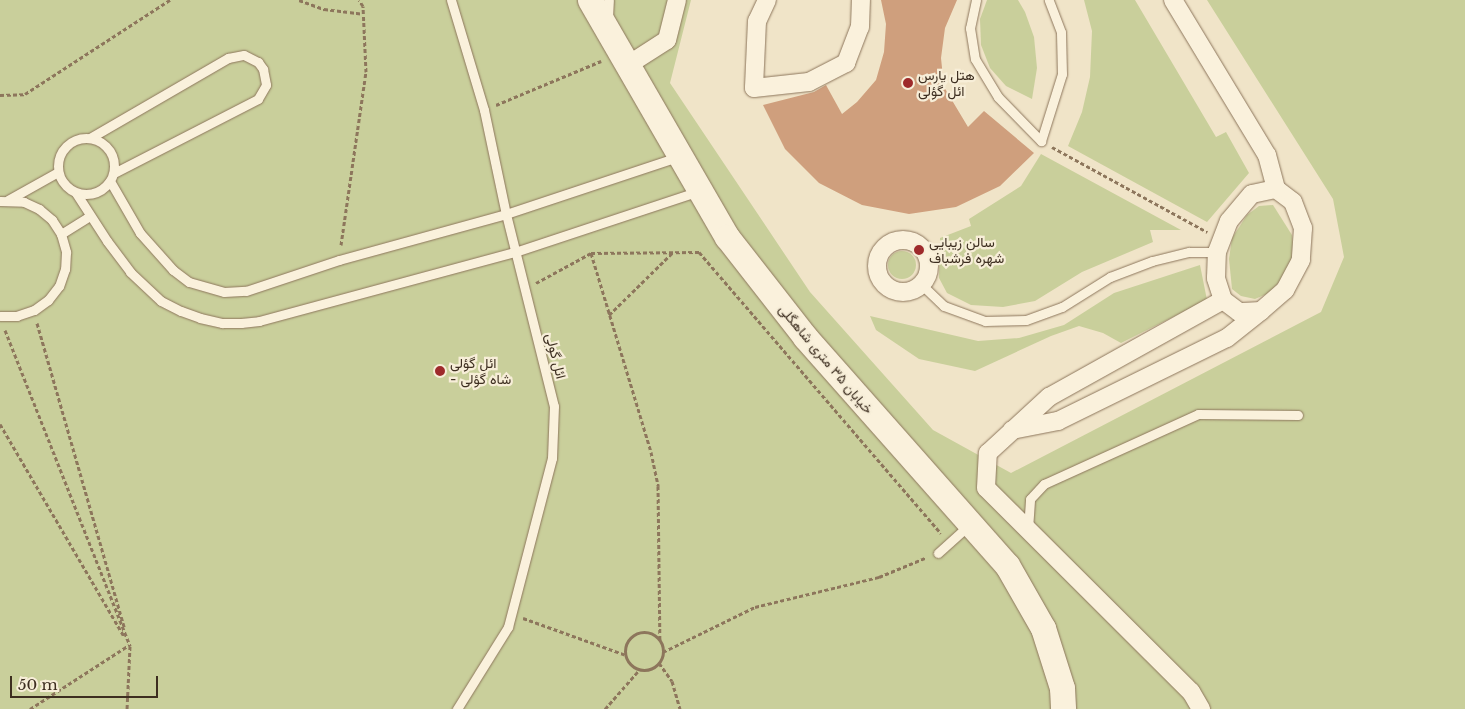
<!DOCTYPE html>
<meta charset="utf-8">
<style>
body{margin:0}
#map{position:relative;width:1465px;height:709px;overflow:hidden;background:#f0e4c8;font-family:"Libre Baskerville",Vazirmatn,serif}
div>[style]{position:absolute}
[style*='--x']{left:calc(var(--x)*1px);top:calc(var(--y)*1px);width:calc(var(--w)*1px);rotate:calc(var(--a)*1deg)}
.green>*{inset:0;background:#c9cf9b}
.round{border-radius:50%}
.building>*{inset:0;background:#cf9f7d}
.path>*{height:3px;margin-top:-1.5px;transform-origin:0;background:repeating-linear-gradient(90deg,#8d765c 0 4px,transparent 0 6.5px)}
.path>.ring{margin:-1.5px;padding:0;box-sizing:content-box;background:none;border:3px solid #8d765c;border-radius:50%}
.roads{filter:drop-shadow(0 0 1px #8d765c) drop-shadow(0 0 1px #8d765c)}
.lane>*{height:9px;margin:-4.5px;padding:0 4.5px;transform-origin:4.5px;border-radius:4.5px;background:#faf1dc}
.lane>.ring{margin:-4.5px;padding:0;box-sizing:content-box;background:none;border:9px solid #faf1dc;border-radius:50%}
.street>*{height:18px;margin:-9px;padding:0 9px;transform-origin:9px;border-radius:9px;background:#faf1dc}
.street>.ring{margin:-9px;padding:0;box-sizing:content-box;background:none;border:18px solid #faf1dc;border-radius:50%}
.secondary>*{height:25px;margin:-12.5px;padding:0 12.5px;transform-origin:12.5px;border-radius:12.5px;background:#faf1dc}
.dots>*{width:14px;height:14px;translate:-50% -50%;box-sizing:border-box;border:2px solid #f7eed8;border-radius:50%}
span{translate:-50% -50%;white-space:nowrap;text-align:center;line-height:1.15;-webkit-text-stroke:4.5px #f7eed8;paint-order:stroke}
.poi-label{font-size:14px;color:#3d2e20}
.left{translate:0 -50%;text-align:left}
.street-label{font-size:14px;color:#3d2e20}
.scale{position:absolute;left:10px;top:676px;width:148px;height:22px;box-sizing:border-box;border:2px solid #3d2e20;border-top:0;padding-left:6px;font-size:15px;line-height:18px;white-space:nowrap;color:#3d2e20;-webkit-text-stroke:4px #f7eed8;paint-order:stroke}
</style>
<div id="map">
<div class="green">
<i style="clip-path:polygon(0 0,691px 0,670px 83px,810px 292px,933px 430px,1011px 473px,1321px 312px,1344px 257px,1333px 199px,1207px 0,1465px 0,1465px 709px,0 709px)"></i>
<i style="clip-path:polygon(987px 0,1018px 0,1025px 12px,1034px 37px,1037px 68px,1032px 99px,1006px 86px,990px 68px,981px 45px,980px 19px)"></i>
<i style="clip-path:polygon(1084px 0,1135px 0,1216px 137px,1226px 132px,1249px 173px,1207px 222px,1068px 146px,1082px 112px,1090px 77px,1092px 31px)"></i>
<i style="clip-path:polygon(1041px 154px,1181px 230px,1150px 230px,1153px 242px,1082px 272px,1035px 301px,1003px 307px,971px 305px,947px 293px,939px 278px,940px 238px,971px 226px,969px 219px,1021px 186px)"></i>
<i style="clip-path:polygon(1273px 205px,1292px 235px,1294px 256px,1284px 277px,1269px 293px,1255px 299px,1241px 296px,1232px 289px,1229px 259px,1232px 238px,1247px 215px,1259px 206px)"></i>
<i class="round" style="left:888px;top:251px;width:28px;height:28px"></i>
<i style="clip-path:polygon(1200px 265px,1207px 300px,1121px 343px,1103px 333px,1079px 326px,1051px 336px,975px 371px,919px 359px,876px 330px,870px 316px,978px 341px,1019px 338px,1064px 325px,1114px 293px)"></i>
</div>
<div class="building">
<i style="clip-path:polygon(881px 0,957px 0,945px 28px,941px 58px,944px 87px,968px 127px,984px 111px,1034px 153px,1000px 186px,956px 207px,909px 214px,862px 205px,819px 183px,785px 149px,763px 105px,814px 92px,826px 85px,842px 114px,857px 102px,876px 80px,884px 52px,886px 24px)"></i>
</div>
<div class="path">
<i style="--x:299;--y:0;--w:27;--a:20"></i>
<i style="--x:324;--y:9;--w:39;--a:7"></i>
<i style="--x:0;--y:95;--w:25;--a:-2"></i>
<i style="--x:25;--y:94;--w:173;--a:-33"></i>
<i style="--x:496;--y:105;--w:114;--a:-22.7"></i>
<i style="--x:1052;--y:147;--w:177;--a:28.7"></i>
<i style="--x:341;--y:245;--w:175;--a:-81.8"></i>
<i style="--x:366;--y:72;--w:66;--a:-92.6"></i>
<i style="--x:363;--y:6;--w:7;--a:-124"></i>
<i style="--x:591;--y:253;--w:208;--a:73.2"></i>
<i style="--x:651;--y:452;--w:35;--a:78"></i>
<i style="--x:658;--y:486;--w:154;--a:89.3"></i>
<i style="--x:536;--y:283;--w:63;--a:-28.6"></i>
<i style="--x:591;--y:253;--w:108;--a:-0.5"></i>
<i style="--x:699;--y:252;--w:371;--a:49.3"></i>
<i style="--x:609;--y:315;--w:90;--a:-44.5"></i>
<i style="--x:37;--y:323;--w:318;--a:74"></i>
<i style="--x:5;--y:330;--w:340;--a:68.4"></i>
<i style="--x:130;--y:646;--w:63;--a:92.7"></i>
<i style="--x:0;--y:424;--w:246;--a:59.7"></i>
<i style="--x:523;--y:618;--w:109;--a:19.8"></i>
<i class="ring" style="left:625px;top:632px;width:35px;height:35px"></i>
<i style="--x:663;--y:652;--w:102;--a:-26.1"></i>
<i style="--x:755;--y:607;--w:128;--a:-13.6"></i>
<i style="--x:879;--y:577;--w:50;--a:-22.4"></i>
<i style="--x:659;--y:663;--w:22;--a:54"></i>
<i style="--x:672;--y:681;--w:29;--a:74"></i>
<i style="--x:30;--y:709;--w:118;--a:-32.9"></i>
<i style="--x:605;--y:709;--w:53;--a:-48.8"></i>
</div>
<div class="roads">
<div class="lane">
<i style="--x:451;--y:0;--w:115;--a:73.3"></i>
<i style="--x:484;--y:110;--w:106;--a:78.1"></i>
<i style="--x:506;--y:214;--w:198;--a:76"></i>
<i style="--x:554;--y:406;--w:52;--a:92.2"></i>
<i style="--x:552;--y:458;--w:175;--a:104.6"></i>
<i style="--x:508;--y:627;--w:97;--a:121.9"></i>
<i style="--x:976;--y:0;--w:29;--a:102"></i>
<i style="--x:970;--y:28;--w:31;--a:81"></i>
<i style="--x:975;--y:59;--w:44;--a:58.8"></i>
<i style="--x:998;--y:97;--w:62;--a:45.7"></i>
<i style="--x:1041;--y:141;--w:70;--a:-72.6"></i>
<i style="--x:1062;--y:74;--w:42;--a:-91.4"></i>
<i style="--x:1061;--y:32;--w:34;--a:-111"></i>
<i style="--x:608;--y:17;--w:17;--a:-87"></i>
<i class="ring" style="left:58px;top:138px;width:47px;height:47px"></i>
<i style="--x:90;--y:138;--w:160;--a:-30.1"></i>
<i style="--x:228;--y:58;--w:16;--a:-11"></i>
<i style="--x:244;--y:55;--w:16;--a:27"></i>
<i style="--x:258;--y:62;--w:9;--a:54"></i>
<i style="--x:263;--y:69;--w:16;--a:79"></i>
<i style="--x:266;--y:85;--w:16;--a:120"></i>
<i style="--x:258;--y:99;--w:162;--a:152.8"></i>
<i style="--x:110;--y:181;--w:60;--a:60"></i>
<i style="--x:140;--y:233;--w:50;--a:48.3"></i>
<i style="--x:173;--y:270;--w:20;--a:37"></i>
<i style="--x:189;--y:282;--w:36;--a:16"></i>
<i style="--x:224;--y:292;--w:22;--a:-3"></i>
<i style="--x:246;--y:291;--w:98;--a:-18.4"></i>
<i style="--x:339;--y:260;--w:173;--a:-15.4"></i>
<i style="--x:506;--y:214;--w:180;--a:-18.4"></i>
<i style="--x:76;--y:193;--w:57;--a:57.1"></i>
<i style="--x:107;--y:241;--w:39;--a:53"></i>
<i style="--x:130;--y:272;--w:42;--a:43.1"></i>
<i style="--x:161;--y:301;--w:22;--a:27"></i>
<i style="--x:181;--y:311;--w:20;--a:20"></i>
<i style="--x:200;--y:318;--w:23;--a:13"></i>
<i style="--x:222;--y:323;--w:19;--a:0"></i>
<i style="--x:241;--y:323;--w:18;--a:-6"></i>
<i style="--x:259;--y:321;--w:265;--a:-15.1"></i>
<i style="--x:515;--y:252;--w:194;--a:-18.3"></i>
<i style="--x:8;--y:200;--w:57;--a:-29.2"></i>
<i style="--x:0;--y:201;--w:24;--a:2"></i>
<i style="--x:24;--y:202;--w:17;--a:25"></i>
<i style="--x:39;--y:209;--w:17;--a:40"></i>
<i style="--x:52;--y:220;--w:17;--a:57"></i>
<i style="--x:61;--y:234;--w:19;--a:74"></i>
<i style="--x:66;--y:252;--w:17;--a:93"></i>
<i style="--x:65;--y:269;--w:18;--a:109"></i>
<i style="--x:59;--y:286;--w:18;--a:128"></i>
<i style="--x:48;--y:300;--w:17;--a:144"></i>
<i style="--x:34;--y:310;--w:18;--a:161"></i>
<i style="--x:17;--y:316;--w:17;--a:180"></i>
<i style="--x:61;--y:234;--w:34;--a:-32"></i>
<i style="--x:922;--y:285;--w:30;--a:44"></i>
<i style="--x:944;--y:306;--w:44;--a:20.1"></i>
<i style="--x:985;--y:321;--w:41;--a:-1.4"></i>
<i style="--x:1026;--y:320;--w:38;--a:-20"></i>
<i style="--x:1062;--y:307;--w:57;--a:-32"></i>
<i style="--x:1110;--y:277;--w:45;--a:-20.9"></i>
<i style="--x:1152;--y:261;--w:38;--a:-14"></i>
<i style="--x:1189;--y:252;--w:28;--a:0"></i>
<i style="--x:1028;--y:529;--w:30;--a:-86"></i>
<i style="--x:1030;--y:499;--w:21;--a:-47"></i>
<i style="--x:1044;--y:484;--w:169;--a:-24.4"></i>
<i style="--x:1198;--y:414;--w:100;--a:0.6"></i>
<i style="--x:938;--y:553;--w:42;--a:-42.1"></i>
</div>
<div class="street">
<i style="--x:767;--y:0;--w:23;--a:115"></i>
<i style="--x:757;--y:21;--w:67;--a:92.6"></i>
<i style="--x:754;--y:88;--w:55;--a:-6.2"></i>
<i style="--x:809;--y:82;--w:42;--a:-27.2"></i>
<i style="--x:846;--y:63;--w:39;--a:-69"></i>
<i style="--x:860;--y:27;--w:27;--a:-88"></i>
<i style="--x:1173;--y:0;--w:181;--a:58.8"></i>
<i style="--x:1267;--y:155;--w:35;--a:75"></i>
<i style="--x:628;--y:65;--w:46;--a:-32.7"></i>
<i style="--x:667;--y:40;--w:41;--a:-76"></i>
<i style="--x:1276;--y:189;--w:21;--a:37"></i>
<i style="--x:1293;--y:202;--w:28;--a:69"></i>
<i style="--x:1303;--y:228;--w:32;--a:94"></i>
<i style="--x:1301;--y:260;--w:34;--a:118"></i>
<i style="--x:1285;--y:290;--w:32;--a:139"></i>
<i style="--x:1261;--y:311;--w:22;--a:177"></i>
<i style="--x:1239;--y:312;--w:20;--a:-143"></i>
<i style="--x:1223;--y:300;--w:23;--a:-108"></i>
<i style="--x:1216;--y:278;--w:26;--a:-88"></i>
<i style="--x:1217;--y:252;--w:33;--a:-69"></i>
<i style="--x:1229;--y:221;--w:35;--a:-50"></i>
<i style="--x:1252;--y:194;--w:25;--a:-12"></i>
<i class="ring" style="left:877px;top:240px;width:34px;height:34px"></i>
<i style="--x:1012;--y:430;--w:47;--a:-11.1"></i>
<i style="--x:1058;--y:421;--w:188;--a:-26.2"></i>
<i style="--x:1227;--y:338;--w:43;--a:-38.5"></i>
<i style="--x:1201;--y:709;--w:20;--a:-120"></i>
<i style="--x:1191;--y:692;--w:289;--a:-135.1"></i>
<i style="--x:986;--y:488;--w:35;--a:-87"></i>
<i style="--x:988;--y:453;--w:83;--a:-42.6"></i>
<i style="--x:1049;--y:397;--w:199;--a:-29.1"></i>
</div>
<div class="secondary">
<i style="--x:590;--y:0;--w:274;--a:60"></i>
<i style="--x:727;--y:237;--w:127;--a:52"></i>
<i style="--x:805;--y:337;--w:305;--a:48.5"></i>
<i style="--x:1007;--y:565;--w:73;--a:60.3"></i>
<i style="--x:1043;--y:628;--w:63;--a:72.4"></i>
<i style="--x:1062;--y:688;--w:21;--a:87"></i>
</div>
</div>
<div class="dots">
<i style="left:908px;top:83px;background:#9e2a2b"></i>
<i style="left:919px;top:250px;background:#9e2a2b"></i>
<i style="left:440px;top:371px;background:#9e2a2b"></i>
</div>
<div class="poi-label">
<span class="left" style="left:918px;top:83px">هتل پارس<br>ائل گؤلی</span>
<span class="left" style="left:929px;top:250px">سالن زیبایی<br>شهره فرشباف</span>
<span class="left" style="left:450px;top:371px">ائل گؤلی<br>- شاه گؤلی</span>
</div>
<div class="street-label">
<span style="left:556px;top:356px;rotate:76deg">ائل گولی</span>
<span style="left:826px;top:359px;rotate:50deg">خیابان ۳۵ متری شاهگلی</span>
</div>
<div class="scale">50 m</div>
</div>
